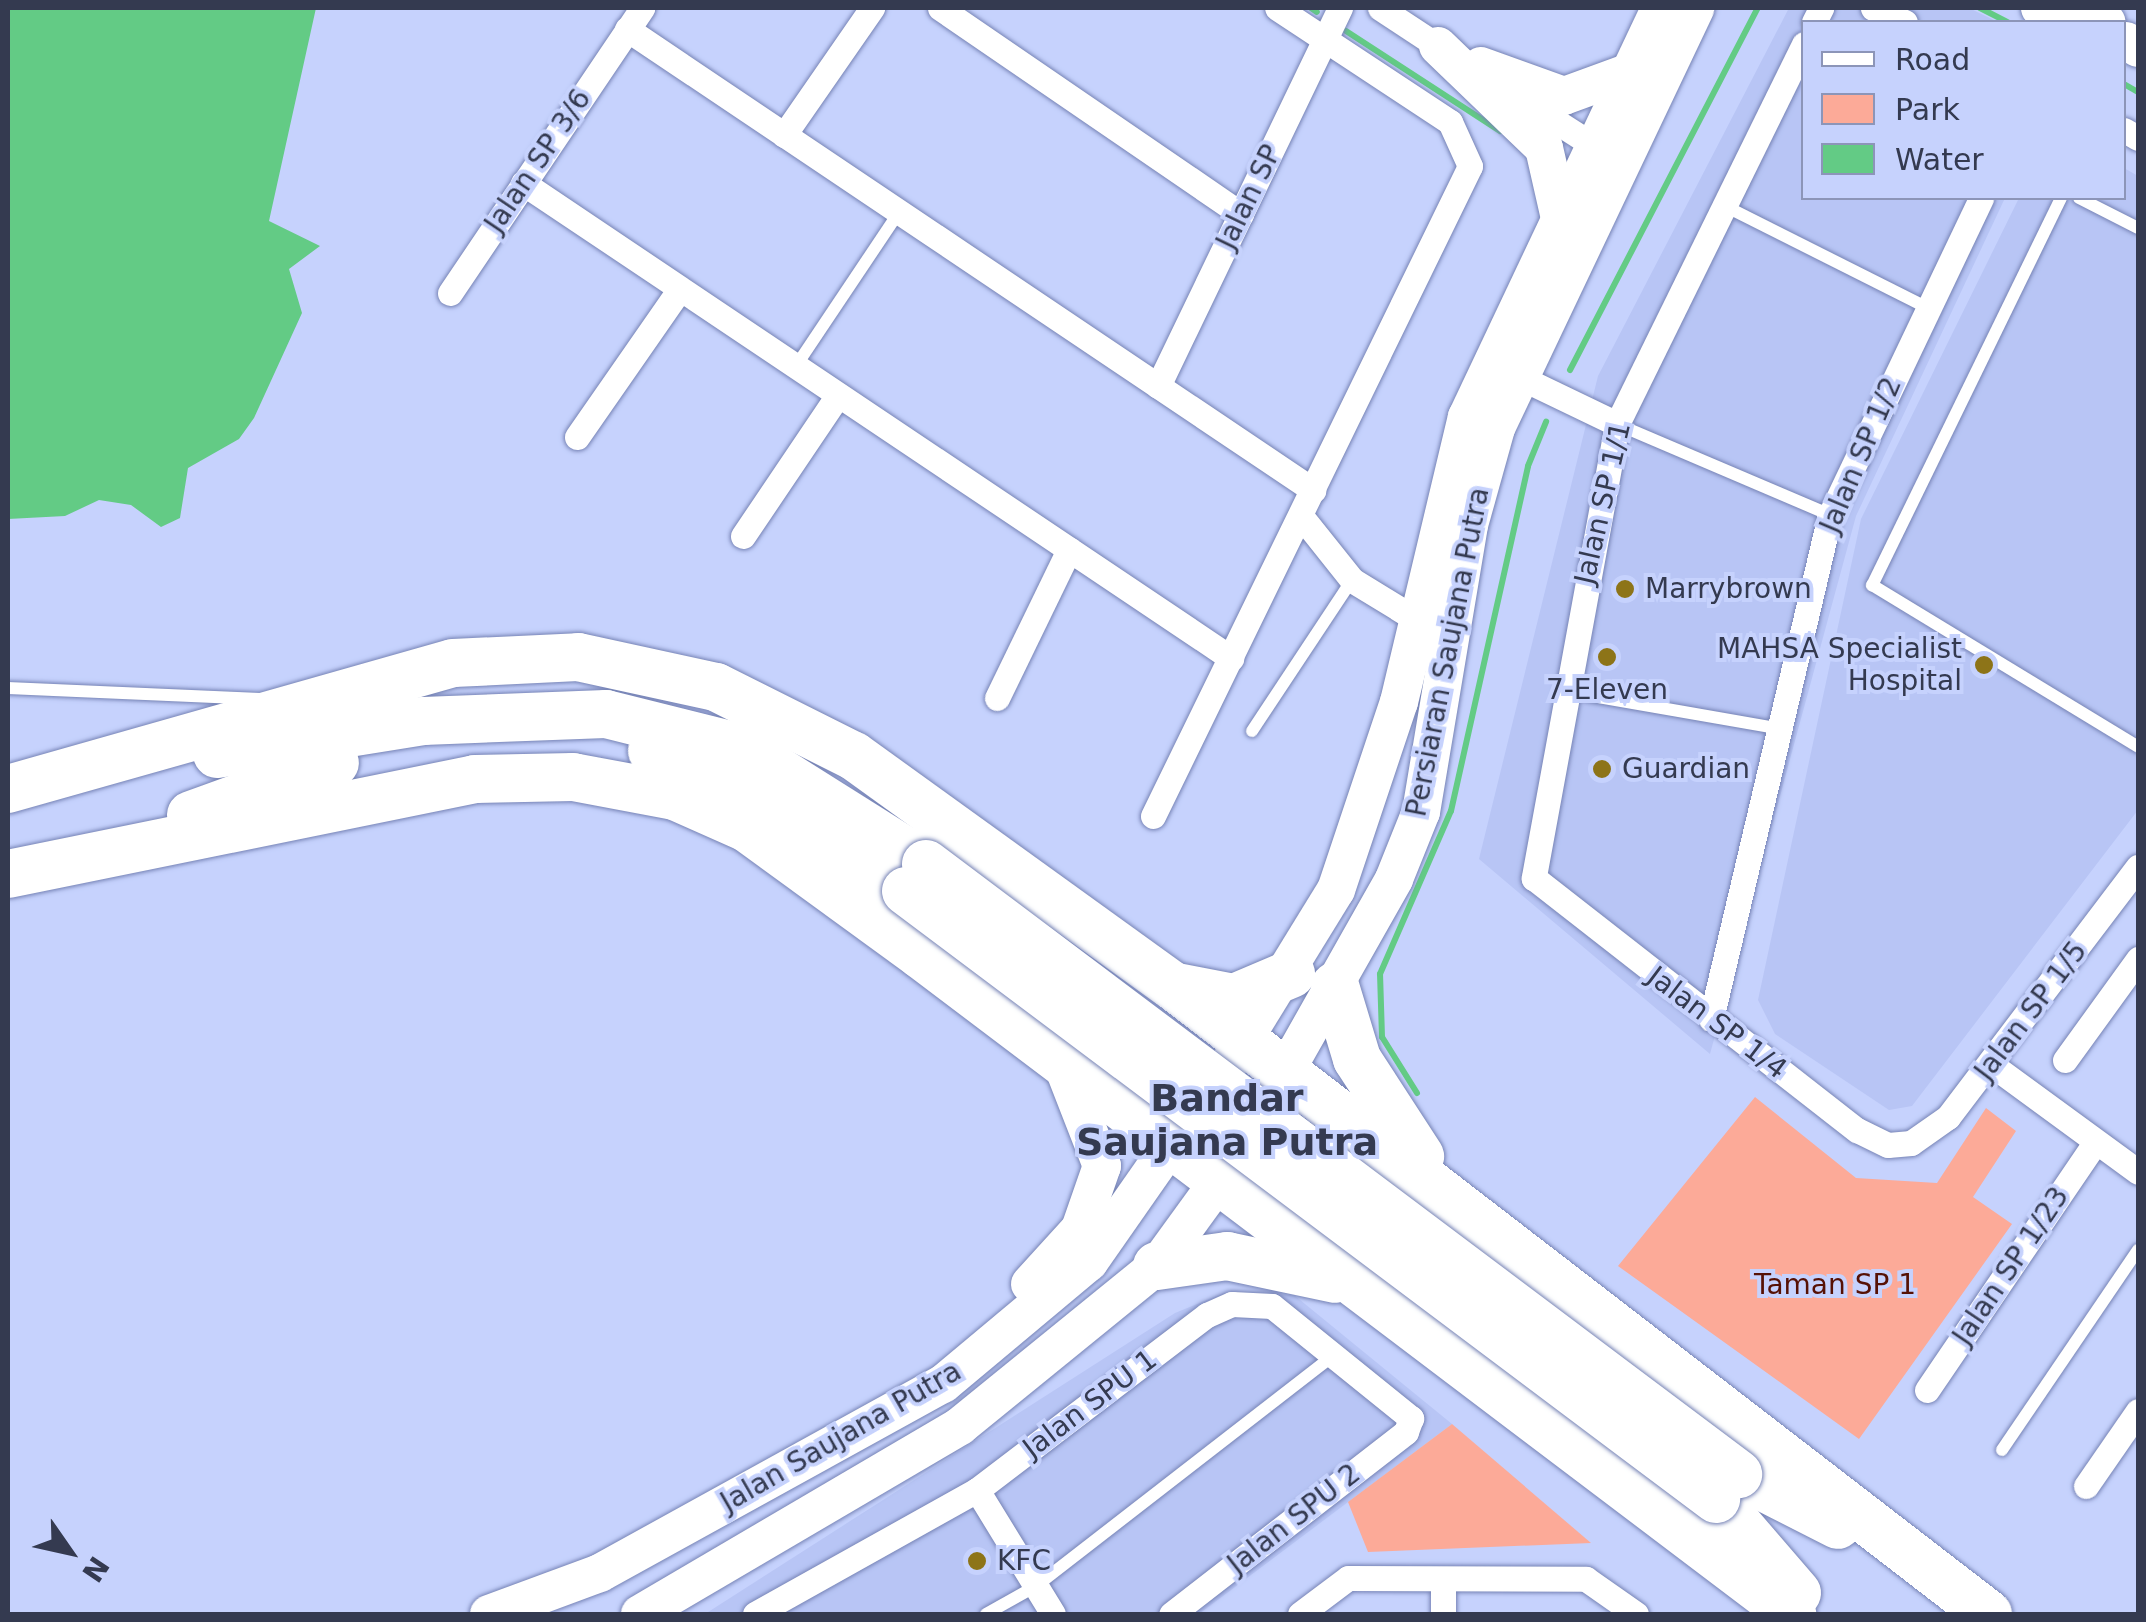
<!DOCTYPE html>
<style>
body{margin:0}
#map{position:relative;width:2146px;height:1622px;overflow:hidden;background:#c6d2fd;font-family:"DejaVu Sans",sans-serif}
div>[style]{position:absolute}
[style*='--x']{left:calc(var(--x)*1px);top:calc(var(--y)*1px);width:calc(var(--w)*1px);rotate:calc(var(--a)*1deg)}
.built>*{inset:0;background:#b8c5f5}
.green>*{inset:0;background:#fcaa98}
.water>*{inset:0;background:#63cb85}
.stream>*{height:6px;margin:-3px;padding:0 3px;transform-origin:3px;border-radius:3px;background:#63cb85}
.roads{filter:drop-shadow(0 0 2px #7683b5) drop-shadow(0 0 2px #7683b5)}
.lane>*{height:12px;margin:-6px;padding:0 6px;transform-origin:6px;border-radius:6px;background:#fff}
.street>*{height:25px;margin:-12.5px;padding:0 12.5px;transform-origin:12.5px;border-radius:12.5px;background:#fff}
.secondary>*{height:38px;margin:-19px;padding:0 19px;transform-origin:19px;border-radius:19px;background:#fff}
.highway>*{height:48px;margin:-24px;padding:0 24px;transform-origin:24px;border-radius:24px;background:#fff}
.bridges{filter:drop-shadow(0 0 2px #7683b5) drop-shadow(0 0 2px #7683b5)}
.highway-bridge>*{height:48px;margin:-24px;padding:0 24px;transform-origin:24px;border-radius:24px;background:#fff}
.dots>*{width:28px;height:28px;translate:-50% -50%;box-sizing:border-box;border:5px solid #c6d2fd;border-radius:50%}
span{translate:-50% -50%;white-space:nowrap;text-align:center;line-height:1.15;-webkit-text-stroke:8px #c6d2fd;paint-order:stroke}
.street-label{font-size:28px;color:#343a50}
.poi-label{font-size:28px;color:#343a50}
.left{translate:0 -50%;text-align:left}
.right{translate:-100% -50%;text-align:right}
.park-label{font-size:28px;color:#561105}
.district-label{font-size:38px;color:#343a50;font-weight:700}
.frame{position:absolute;inset:0;border:10px solid #343a50;pointer-events:none}
.legend{position:absolute;left:1801px;top:20px;width:325px;height:180px;box-sizing:border-box;background:#c6d2fd;border:2px solid #8c95b8;margin:0;padding:12px 18px;list-style:none;font-size:30px;color:#343a50}
.legend li{display:flex;align-items:center;gap:20px;height:50px}
.legend b{width:50px;border:2px solid #8c95b8}
.north{position:absolute;left:20px;top:1502px;width:100px;height:100px;-webkit-text-stroke:8px #c6d2fd;paint-order:stroke;rotate:124deg;font-size:28px;font-weight:700;line-height:40px;text-align:center;color:#343a50}
.north::after{content:'';display:block;margin:auto;width:35px;height:45px;background:#343a50;clip-path:polygon(50% 0,100% 100%,50% 72%,0 100%)}
</style>
<div id="map">
<div class="built">
<i style="clip-path:polygon(1789px 8px,1969px 8px,1998px 22px,1804px 22px,1804px 198px,2005px 198px,1856px 516px,1710px 1054px,1479px 859px,1598px 376px)"></i>
<i style="clip-path:polygon(2124px 168px,2138px 176px,2138px 810px,1912px 1106px,1889px 1110px,1775px 1034px,1758px 1000px,1861px 519px,2019px 198px,2124px 198px)"></i>
<i style="clip-path:polygon(1224px 1293px,1294px 1295px,1452px 1424px,1199px 1614px,705px 1614px,1175px 1313px)"></i>
</div>
<div class="green">
<i style="clip-path:polygon(1755px 1097px,1856px 1178px,1937px 1183px,1986px 1108px,2016px 1131px,1973px 1197px,2012px 1224px,1859px 1439px,1618px 1266px)"></i>
<i style="clip-path:polygon(1452px 1424px,1591px 1543px,1368px 1552px,1348px 1502px)"></i>
</div>
<div class="water">
<i style="clip-path:polygon(8px 8px,316px 8px,269px 221px,320px 246px,289px 269px,302px 313px,254px 418px,239px 439px,188px 468px,180px 518px,161px 527px,131px 505px,99px 500px,65px 516px,8px 519px)"></i>
</div>
<div class="stream">
<i style="--x:1311;--y:8;--w:7;--a:34"></i>
<i style="--x:1980;--y:8;--w:31;--a:27"></i>
<i style="--x:1346;--y:31;--w:184;--a:33"></i>
<i style="--x:2124;--y:84;--w:16;--a:30"></i>
<i style="--x:1570;--y:370;--w:408;--a:-62.6"></i>
<i style="--x:1417;--y:1093;--w:66;--a:-122"></i>
<i style="--x:1382;--y:1037;--w:63;--a:-91.8"></i>
<i style="--x:1380;--y:974;--w:178;--a:-66.5"></i>
<i style="--x:1451;--y:811;--w:353;--a:-77.4"></i>
<i style="--x:1528;--y:466;--w:48;--a:-67.8"></i>
</div>
<div class="roads">
<div class="lane">
<i style="--x:2061;--y:198;--w:431;--a:116"></i>
<i style="--x:1872;--y:585;--w:311;--a:31.3"></i>
<i style="--x:2079;--y:198;--w:66;--a:27"></i>
<i style="--x:1727;--y:207;--w:223;--a:26.7"></i>
<i style="--x:796;--y:366;--w:185;--a:-56.2"></i>
<i style="--x:1617;--y:424;--w:232;--a:23.1"></i>
<i style="--x:8;--y:688;--w:252;--a:2.5"></i>
<i style="--x:1564;--y:691;--w:220;--a:9.9"></i>
<i style="--x:1252;--y:731;--w:181;--a:-56.5"></i>
<i style="--x:2002;--y:1450;--w:242;--a:-55.8"></i>
<i style="--x:986;--y:1614;--w:57;--a:-29.2"></i>
<i style="--x:1036;--y:1586;--w:378;--a:-37.8"></i>
</div>
<div class="street">
<i style="--x:940;--y:8;--w:365;--a:34.4"></i>
<i style="--x:1380;--y:8;--w:84;--a:33.3"></i>
<i style="--x:1873;--y:8;--w:35;--a:24"></i>
<i style="--x:1814;--y:22;--w:16;--a:-63"></i>
<i style="--x:627;--y:29;--w:827;--a:33.9"></i>
<i style="--x:1804;--y:44;--w:424;--a:116.2"></i>
<i style="--x:1617;--y:424;--w:462;--a:100.4"></i>
<i style="--x:1534;--y:878;--w:410;--a:38"></i>
<i style="--x:1857;--y:1130;--w:34;--a:26"></i>
<i style="--x:1888;--y:1145;--w:23;--a:-5"></i>
<i style="--x:1911;--y:1143;--w:45;--a:-35.1"></i>
<i style="--x:1948;--y:1117;--w:314;--a:-52.8"></i>
<i style="--x:1496;--y:83;--w:115;--a:32.6"></i>
<i style="--x:2124;--y:130;--w:16;--a:30"></i>
<i style="--x:784;--y:135;--w:155;--a:-55.3"></i>
<i style="--x:523;--y:183;--w:853;--a:33.86"></i>
<i style="--x:450;--y:293;--w:344;--a:-56"></i>
<i style="--x:1509;--y:372;--w:120;--a:25.7"></i>
<i style="--x:1158;--y:386;--w:420;--a:-64.3"></i>
<i style="--x:577;--y:437;--w:180;--a:-55.2"></i>
<i style="--x:1301;--y:516;--w:82;--a:51.4"></i>
<i style="--x:1352;--y:580;--w:79;--a:31.5"></i>
<i style="--x:743;--y:536;--w:170;--a:-56"></i>
<i style="--x:997;--y:698;--w:165;--a:-64.1"></i>
<i style="--x:1153;--y:816;--w:723;--a:-64"></i>
<i style="--x:1470;--y:166;--w:48;--a:-114.4"></i>
<i style="--x:1450;--y:122;--w:207;--a:-146.6"></i>
<i style="--x:1711;--y:1019;--w:518;--a:-76.72"></i>
<i style="--x:1830;--y:515;--w:351;--a:-64.5"></i>
<i style="--x:2065;--y:1060;--w:125;--a:-54.1"></i>
<i style="--x:1992;--y:1065;--w:181;--a:36.2"></i>
<i style="--x:1927;--y:1390;--w:299;--a:-55.8"></i>
<i style="--x:2086;--y:1486;--w:91;--a:-55.3"></i>
<i style="--x:977;--y:1490;--w:145;--a:58.5"></i>
<i style="--x:755;--y:1614;--w:254;--a:-29.2"></i>
<i style="--x:977;--y:1490;--w:289;--a:-37.3"></i>
<i style="--x:1207;--y:1315;--w:27;--a:-24"></i>
<i style="--x:1232;--y:1304;--w:40;--a:2.9"></i>
<i style="--x:1272;--y:1306;--w:179;--a:38.9"></i>
<i style="--x:1411;--y:1418;--w:15;--a:110"></i>
<i style="--x:1406;--y:1432;--w:297;--a:142.2"></i>
<i style="--x:1300;--y:1614;--w:60;--a:-36.9"></i>
<i style="--x:1348;--y:1578;--w:238;--a:0.2"></i>
<i style="--x:1586;--y:1579;--w:61;--a:35"></i>
<i style="--x:1443;--y:1614;--w:33;--a:-90"></i>
</div>
<div class="secondary">
<i style="--x:2040;--y:8;--w:33;--a:25"></i>
<i style="--x:2080;--y:8;--w:30;--a:28"></i>
<i style="--x:2126;--y:41;--w:14;--a:30"></i>
<i style="--x:1438;--y:46;--w:147;--a:43.9"></i>
<i style="--x:1544;--y:148;--w:68;--a:77.2"></i>
<i style="--x:1481;--y:66;--w:88;--a:19.9"></i>
<i style="--x:1564;--y:96;--w:67;--a:-20.1"></i>
<i style="--x:1230;--y:1062;--w:202;--a:-58.4"></i>
<i style="--x:1336;--y:890;--w:198;--a:-71.5"></i>
<i style="--x:1399;--y:702;--w:293;--a:-76.6"></i>
<i style="--x:1467;--y:417;--w:452;--a:-64.7"></i>
<i style="--x:1272;--y:1095;--w:248;--a:-60.5"></i>
<i style="--x:1394;--y:879;--w:72;--a:-68.1"></i>
<i style="--x:1421;--y:812;--w:291;--a:-80.5"></i>
<i style="--x:1469;--y:525;--w:101;--a:-74.4"></i>
<i style="--x:1496;--y:428;--w:465;--a:-64.6"></i>
<i style="--x:1030;--y:1284;--w:74;--a:-47.7"></i>
<i style="--x:1080;--y:1229;--w:67;--a:-70.8"></i>
<i style="--x:1102;--y:1166;--w:107;--a:-111.3"></i>
<i style="--x:489;--y:1614;--w:118;--a:-20.3"></i>
<i style="--x:600;--y:1573;--w:392;--a:-28.9"></i>
<i style="--x:943;--y:1384;--w:190;--a:-39.9"></i>
<i style="--x:1089;--y:1262;--w:169;--a:-55.1"></i>
<i style="--x:640;--y:1614;--w:371;--a:-30.4"></i>
<i style="--x:960;--y:1426;--w:254;--a:-39.1"></i>
<i style="--x:1157;--y:1266;--w:131;--a:-54"></i>
</div>
<div class="highway">
<i style="--x:652;--y:751;--w:158;--a:24"></i>
<i style="--x:796;--y:815;--w:134;--a:34.6"></i>
<i style="--x:217;--y:754;--w:209;--a:-9.1"></i>
<i style="--x:423;--y:721;--w:183;--a:-2.2"></i>
<i style="--x:606;--y:714;--w:140;--a:14"></i>
<i style="--x:742;--y:748;--w:218;--a:32.2"></i>
<i style="--x:8;--y:789;--w:462;--a:-15.8"></i>
<i style="--x:453;--y:663;--w:125;--a:-2.7"></i>
<i style="--x:578;--y:657;--w:141;--a:12.3"></i>
<i style="--x:716;--y:687;--w:154;--a:26.6"></i>
<i style="--x:854;--y:756;--w:393;--a:35.8"></i>
<i style="--x:1173;--y:986;--w:1029;--a:37.62"></i>
<i style="--x:191;--y:815;--w:153;--a:-19.9"></i>
<i style="--x:8;--y:874;--w:477;--a:-11.5"></i>
<i style="--x:475;--y:779;--w:98;--a:-1.2"></i>
<i style="--x:573;--y:777;--w:104;--a:10.6"></i>
<i style="--x:675;--y:796;--w:79;--a:24"></i>
<i style="--x:747;--y:828;--w:214;--a:36.1"></i>
<i style="--x:920;--y:954;--w:1094;--a:37.12"></i>
<i style="--x:1335;--y:986;--w:76;--a:73.2"></i>
<i style="--x:1357;--y:1059;--w:116;--a:57"></i>
<i style="--x:1177;--y:987;--w:58;--a:10.9"></i>
<i style="--x:1234;--y:998;--w:62;--a:-22.8"></i>
<i style="--x:1157;--y:1266;--w:71;--a:-8.1"></i>
<i style="--x:1227;--y:1256;--w:110;--a:12"></i>
<i style="--x:1738;--y:1474;--w:112;--a:27"></i>
<i style="--x:1716;--y:1499;--w:124;--a:49.2"></i>
</div>
</div>
<div class="bridges">
<div class="highway-bridge">
<i style="--x:926;--y:864;--w:1016;--a:36.92"></i>
<i style="--x:906;--y:891;--w:1013;--a:36.89"></i>
</div>
</div>
<div class="dots">
<i style="left:1625px;top:589px;background:#8d7418"></i>
<i style="left:1607px;top:657px;background:#8d7418"></i>
<i style="left:1984px;top:665px;background:#8d7418"></i>
<i style="left:1602px;top:769px;background:#8d7418"></i>
<i style="left:977px;top:1561px;background:#8d7418"></i>
</div>
<div class="street-label">
<span style="left:538px;top:161px;rotate:-56deg">Jalan SP 3/6</span>
<span style="left:1249px;top:197px;rotate:-64deg">Jalan SP</span>
<span style="left:1861px;top:455px;rotate:-67deg">Jalan SP 1/2</span>
<span style="left:1603px;top:503px;rotate:-77deg">Jalan SP 1/1</span>
<span style="left:1448px;top:652px;rotate:-79deg">Persiaran Saujana Putra</span>
<span style="left:2031px;top:1011px;rotate:-53deg">Jalan SP 1/5</span>
<span style="left:1717px;top:1023px;rotate:37deg">Jalan SP 1/4</span>
<span style="left:2011px;top:1266px;rotate:-56deg">Jalan SP 1/23</span>
<span style="left:1090px;top:1404px;rotate:-37deg">Jalan SPU 1</span>
<span style="left:841px;top:1437px;rotate:-30deg">Jalan Saujana Putra</span>
<span style="left:1294px;top:1519px;rotate:-38deg">Jalan SPU 2</span>
</div>
<div class="poi-label">
<span class="left" style="left:1645px;top:589px">Marrybrown</span>
<span class="right" style="left:1962px;top:665px">MAHSA Specialist<br>Hospital</span>
<span style="left:1607px;top:690px">7-Eleven</span>
<span class="left" style="left:1622px;top:769px">Guardian</span>
<span class="left" style="left:997px;top:1561px">KFC</span>
</div>
<div class="park-label">
<span style="left:1835px;top:1285px">Taman SP 1</span>
</div>
<div class="district-label">
<span style="left:1227px;top:1121px">Bandar<br>Saujana Putra</span>
</div>
<div class="frame"></div>
<ul class="legend">
<li><b style="height:12px;background:#fff"></b>Road</li>
<li><b style="height:28px;background:#fcaa98"></b>Park</li>
<li><b style="height:28px;background:#63cb85"></b>Water</li>
</ul>
<div class="north">N</div>
</div>
